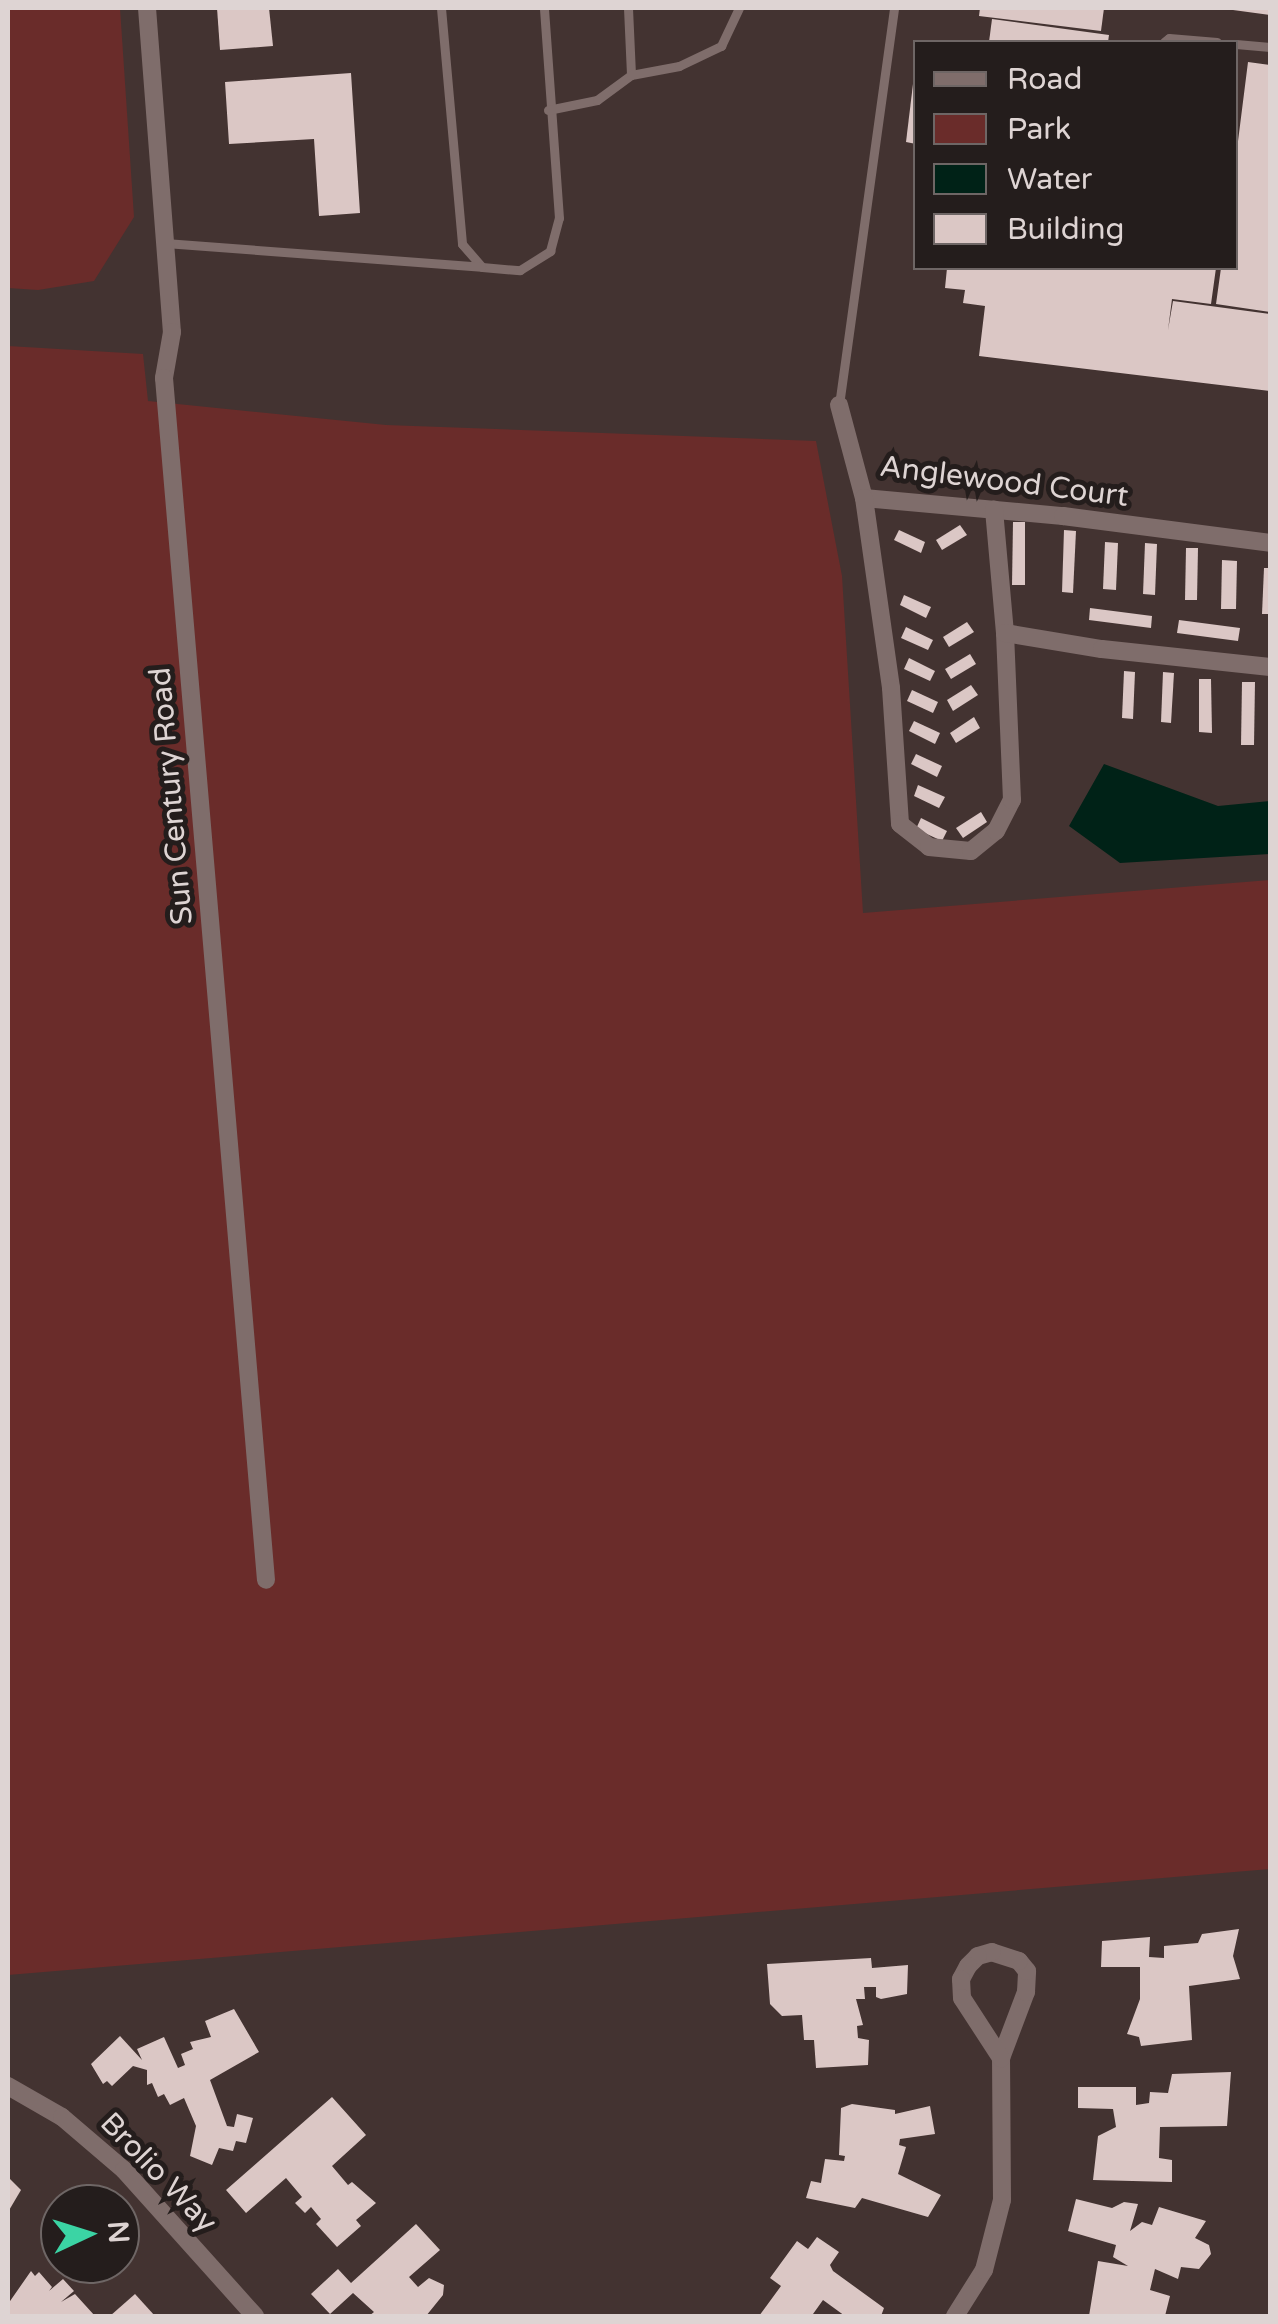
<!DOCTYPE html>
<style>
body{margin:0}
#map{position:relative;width:1278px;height:2324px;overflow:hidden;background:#433331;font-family:"Varela Round",sans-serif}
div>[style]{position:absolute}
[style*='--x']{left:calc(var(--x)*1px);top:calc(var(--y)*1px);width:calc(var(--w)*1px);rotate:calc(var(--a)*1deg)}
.green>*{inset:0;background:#6a2c2a}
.water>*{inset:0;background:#002217}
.building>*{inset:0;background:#dbc7c5}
.lane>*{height:9px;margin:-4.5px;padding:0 4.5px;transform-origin:4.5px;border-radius:4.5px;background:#7f6d6b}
.street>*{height:18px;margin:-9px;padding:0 9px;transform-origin:9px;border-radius:9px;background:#7f6d6b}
span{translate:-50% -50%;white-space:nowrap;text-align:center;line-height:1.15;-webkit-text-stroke:10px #241d1c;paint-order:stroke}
.street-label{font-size:30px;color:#ded4d3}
.frame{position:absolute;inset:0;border:10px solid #ded4d3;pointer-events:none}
.legend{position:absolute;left:913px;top:40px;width:325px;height:230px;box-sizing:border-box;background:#241d1c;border:2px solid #6e6665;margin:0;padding:12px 18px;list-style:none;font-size:30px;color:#ded4d3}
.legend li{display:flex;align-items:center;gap:20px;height:50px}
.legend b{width:50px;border:2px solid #6e6665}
.north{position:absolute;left:40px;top:2184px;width:100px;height:100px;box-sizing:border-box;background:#241d1c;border:2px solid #6e6665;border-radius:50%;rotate:86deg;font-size:28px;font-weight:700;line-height:40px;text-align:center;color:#ded4d3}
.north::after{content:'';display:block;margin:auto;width:35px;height:45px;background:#3bd4a4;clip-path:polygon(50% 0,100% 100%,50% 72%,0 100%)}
</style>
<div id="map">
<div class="green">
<i style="clip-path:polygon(8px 8px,120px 8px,134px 217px,94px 281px,38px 290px,8px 288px)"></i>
<i style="clip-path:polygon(8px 346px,143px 354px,148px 401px,386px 425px,816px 441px,842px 576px,863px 913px,1270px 880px,1270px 1869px,8px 1975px)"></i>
</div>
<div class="water">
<i style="clip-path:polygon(1104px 764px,1218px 806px,1270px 801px,1270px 854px,1120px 863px,1069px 826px)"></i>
</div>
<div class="building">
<i style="clip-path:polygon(217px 8px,269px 8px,273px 46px,220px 50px)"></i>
<i style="clip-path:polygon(980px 8px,1104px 8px,1101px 31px,979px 16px)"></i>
<i style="clip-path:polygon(1233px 8px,1270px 8px,1270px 15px,1233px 10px)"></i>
<i style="clip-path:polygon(992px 19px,1109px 35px,1108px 42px,989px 42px)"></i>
<i style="clip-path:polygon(1248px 62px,1270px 65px,1270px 312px,1216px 304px,1221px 268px,1236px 268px,1236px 157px)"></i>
<i style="clip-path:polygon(351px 73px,360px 213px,319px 216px,314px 139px,229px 144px,225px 82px)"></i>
<i style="clip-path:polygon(913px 84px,916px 84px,916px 144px,906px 142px)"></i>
<i style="clip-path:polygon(947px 268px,1216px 268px,1211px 304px,1172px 299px,1168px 330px,1173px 301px,1270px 314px,1270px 391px,979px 356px,985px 306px,963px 303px,965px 290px,945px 288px)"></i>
<i style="clip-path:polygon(1013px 522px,1025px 522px,1025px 585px,1012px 585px)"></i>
<i style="clip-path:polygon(960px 525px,967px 535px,942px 550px,936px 540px)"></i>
<i style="clip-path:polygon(899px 530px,925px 542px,921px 553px,894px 540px)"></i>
<i style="clip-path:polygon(1064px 530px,1076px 531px,1073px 593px,1062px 592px)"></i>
<i style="clip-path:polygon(1105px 542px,1118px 543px,1116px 590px,1103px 589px)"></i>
<i style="clip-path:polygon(1145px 543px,1157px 544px,1155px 595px,1143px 594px)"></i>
<i style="clip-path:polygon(1186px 548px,1198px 548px,1197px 600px,1185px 600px)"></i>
<i style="clip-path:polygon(1222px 560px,1237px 561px,1236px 609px,1221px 609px)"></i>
<i style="clip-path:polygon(1264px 568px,1270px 568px,1270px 614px,1262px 614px)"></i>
<i style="clip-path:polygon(904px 595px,931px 607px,926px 618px,900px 605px)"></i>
<i style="clip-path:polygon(1090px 608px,1152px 616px,1151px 628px,1089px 620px)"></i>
<i style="clip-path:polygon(1179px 620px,1240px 628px,1238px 641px,1177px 633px)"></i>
<i style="clip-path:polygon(967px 622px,974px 632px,949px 647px,943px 637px)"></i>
<i style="clip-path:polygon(906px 627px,933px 640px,928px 650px,901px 638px)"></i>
<i style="clip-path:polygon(970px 654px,976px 664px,951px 679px,945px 669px)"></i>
<i style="clip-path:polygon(909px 658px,935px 671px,930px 681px,904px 669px)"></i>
<i style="clip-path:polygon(1124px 671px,1135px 672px,1133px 719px,1122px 718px)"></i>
<i style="clip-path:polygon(1163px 672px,1174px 673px,1171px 723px,1161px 722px)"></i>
<i style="clip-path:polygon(1199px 679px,1211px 679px,1212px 733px,1199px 732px)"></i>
<i style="clip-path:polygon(1242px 682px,1255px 682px,1254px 745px,1241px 745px)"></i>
<i style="clip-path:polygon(971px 685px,978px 695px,953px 711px,947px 700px)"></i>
<i style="clip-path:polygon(912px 690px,938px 702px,933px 713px,907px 701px)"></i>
<i style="clip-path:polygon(974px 717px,980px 728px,956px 743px,950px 733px)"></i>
<i style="clip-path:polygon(914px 721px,940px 733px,935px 744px,909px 731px)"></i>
<i style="clip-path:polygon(916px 754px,942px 766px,937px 777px,911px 764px)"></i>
<i style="clip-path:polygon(918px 785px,945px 797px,939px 808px,914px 796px)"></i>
<i style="clip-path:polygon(981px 812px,987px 822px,963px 838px,956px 828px)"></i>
<i style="clip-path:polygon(921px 818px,947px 831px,942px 841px,916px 829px)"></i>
<i style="clip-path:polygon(1239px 1929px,1233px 1956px,1240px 1979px,1189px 1986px,1192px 2040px,1141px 2046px,1139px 2037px,1127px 2034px,1140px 1999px,1140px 1967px,1101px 1967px,1102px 1941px,1150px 1937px,1149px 1957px,1164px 1958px,1164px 1946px,1198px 1943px,1202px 1934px)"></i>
<i style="clip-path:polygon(871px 1958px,872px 1968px,908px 1965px,907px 1994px,881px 1999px,876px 1997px,876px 1987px,864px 1987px,865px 1999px,856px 1999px,863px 2025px,857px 2026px,858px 2038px,869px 2040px,868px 2065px,816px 2068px,814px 2040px,804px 2040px,802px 2015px,782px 2016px,770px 2004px,767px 1964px)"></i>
<i style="clip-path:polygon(234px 2009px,259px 2052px,210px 2080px,227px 2126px,234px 2127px,237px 2114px,253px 2118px,246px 2143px,236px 2141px,233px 2151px,219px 2148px,212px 2165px,190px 2156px,196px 2126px,184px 2098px,170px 2105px,164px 2094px,158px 2097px,152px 2083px,147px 2085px,147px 2070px,133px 2066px,112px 2086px,107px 2081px,103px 2084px,91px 2064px,120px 2036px,142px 2060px,137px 2049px,164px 2037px,178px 2068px,185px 2065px,181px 2054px,193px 2049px,190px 2042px,211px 2037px,205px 2021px)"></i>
<i style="clip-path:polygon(1231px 2072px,1227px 2126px,1160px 2127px,1159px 2158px,1172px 2160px,1172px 2182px,1093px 2180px,1098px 2136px,1116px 2127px,1113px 2109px,1078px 2108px,1078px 2087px,1136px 2087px,1136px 2105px,1149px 2103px,1150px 2092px,1168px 2093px,1172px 2074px)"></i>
<i style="clip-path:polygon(332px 2097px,366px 2135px,332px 2166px,348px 2185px,352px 2182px,376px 2203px,356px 2220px,361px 2226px,337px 2247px,316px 2224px,321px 2219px,311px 2207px,305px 2213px,295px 2203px,302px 2197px,286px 2178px,246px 2213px,226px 2190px)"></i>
<i style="clip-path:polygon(852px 2104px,895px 2110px,895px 2114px,930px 2106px,935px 2134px,900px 2139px,899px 2145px,906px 2147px,898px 2174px,941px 2195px,928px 2217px,862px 2198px,855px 2208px,806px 2198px,811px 2181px,821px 2183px,825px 2159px,844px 2161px,845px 2156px,839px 2155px,841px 2108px)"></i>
<i style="clip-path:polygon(8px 2177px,21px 2190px,8px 2212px)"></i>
<i style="clip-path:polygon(1076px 2199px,1112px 2208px,1124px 2202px,1138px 2204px,1130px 2231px,1142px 2222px,1152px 2225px,1159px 2207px,1206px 2221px,1195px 2238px,1209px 2245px,1211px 2254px,1199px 2269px,1181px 2267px,1178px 2279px,1155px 2269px,1150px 2290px,1170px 2296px,1165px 2316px,1089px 2316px,1098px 2261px,1128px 2266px,1113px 2257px,1116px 2245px,1068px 2231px)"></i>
<i style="clip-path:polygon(416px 2224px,440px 2250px,409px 2277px,418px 2287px,429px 2278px,444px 2285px,443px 2295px,426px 2316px,369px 2316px,374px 2312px,353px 2293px,330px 2314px,311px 2294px,338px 2269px,351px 2283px)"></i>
<i style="clip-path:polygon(817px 2237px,839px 2252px,830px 2265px,833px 2271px,884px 2308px,881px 2316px,845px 2316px,823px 2300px,813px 2314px,816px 2316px,759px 2316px,781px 2286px,770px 2278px,797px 2241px,808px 2249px)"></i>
<i style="clip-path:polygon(31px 2271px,35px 2276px,39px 2272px,52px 2287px,49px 2291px,63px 2279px,74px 2291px,61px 2302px,75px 2294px,95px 2316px,8px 2316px,8px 2304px)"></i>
<i style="clip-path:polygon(135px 2294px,155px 2316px,110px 2316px)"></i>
</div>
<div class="lane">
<i style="--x:441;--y:8;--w:237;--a:84.9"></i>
<i style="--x:462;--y:244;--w:30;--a:49"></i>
<i style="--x:482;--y:267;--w:38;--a:5"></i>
<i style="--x:520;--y:270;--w:36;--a:-32"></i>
<i style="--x:550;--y:251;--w:34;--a:-75"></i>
<i style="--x:559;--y:218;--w:211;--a:-94.1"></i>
<i style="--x:628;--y:8;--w:67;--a:87.4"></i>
<i style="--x:1164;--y:42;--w:6;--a:-39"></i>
<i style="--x:1169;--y:38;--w:48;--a:4.8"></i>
<i style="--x:1236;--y:44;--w:34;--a:5"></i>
<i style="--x:548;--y:110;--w:50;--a:-11.5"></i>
<i style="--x:597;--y:100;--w:42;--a:-36.3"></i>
<i style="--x:631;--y:75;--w:49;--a:-10.6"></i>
<i style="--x:679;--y:66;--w:47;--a:-25.5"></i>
<i style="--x:721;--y:46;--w:42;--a:-64.7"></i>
<i style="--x:165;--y:243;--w:317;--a:4.3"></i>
<i style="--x:839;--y:405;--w:401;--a:-82.1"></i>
</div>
<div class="street">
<i style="--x:147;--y:8;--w:325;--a:85.6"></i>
<i style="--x:172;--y:332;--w:47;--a:99.9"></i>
<i style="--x:164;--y:378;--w:1206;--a:85.15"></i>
<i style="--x:839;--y:405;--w:96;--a:75"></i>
<i style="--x:864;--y:498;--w:200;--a:5.2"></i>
<i style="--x:1063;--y:516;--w:209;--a:7.4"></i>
<i style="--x:864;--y:498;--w:192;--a:81.9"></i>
<i style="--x:891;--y:688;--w:136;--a:86.2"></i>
<i style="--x:900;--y:824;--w:37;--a:38"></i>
<i style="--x:929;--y:847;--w:42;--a:5.4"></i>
<i style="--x:971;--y:851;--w:32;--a:-39"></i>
<i style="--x:996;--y:831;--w:35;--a:-63"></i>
<i style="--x:1012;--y:800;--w:167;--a:-92.4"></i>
<i style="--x:1005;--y:633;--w:124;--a:-95.1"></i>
<i style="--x:1005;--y:633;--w:98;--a:9.4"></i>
<i style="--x:1102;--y:649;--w:169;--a:6.1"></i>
<i style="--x:8;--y:2086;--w:62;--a:29.9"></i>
<i style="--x:62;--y:2117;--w:82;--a:40.5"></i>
<i style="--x:124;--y:2170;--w:196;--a:48.1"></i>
<i style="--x:955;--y:2316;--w:54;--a:-57.8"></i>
<i style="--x:984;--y:2270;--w:72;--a:-75.6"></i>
<i style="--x:1002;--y:2200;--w:142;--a:-90.4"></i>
<i style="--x:1001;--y:2058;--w:71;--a:-69.3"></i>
<i style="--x:1026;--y:1992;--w:21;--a:-87"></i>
<i style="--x:1027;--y:1971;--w:13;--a:-129"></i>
<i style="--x:1019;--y:1961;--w:28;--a:-162"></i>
<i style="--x:992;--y:1952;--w:15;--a:164"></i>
<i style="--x:978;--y:1956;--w:14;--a:135"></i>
<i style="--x:968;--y:1966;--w:15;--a:118"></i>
<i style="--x:961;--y:1979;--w:19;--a:87"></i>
<i style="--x:962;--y:1998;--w:72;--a:57"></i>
</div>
<div class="street-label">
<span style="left:1004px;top:482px;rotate:7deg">Anglewood Court</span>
<span style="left:172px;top:796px;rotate:-95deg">Sun Century Road</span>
<span style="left:158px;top:2173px;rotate:46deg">Brolio Way</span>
</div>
<div class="frame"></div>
<ul class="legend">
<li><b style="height:12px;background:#7f6d6b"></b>Road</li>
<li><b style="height:28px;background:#6a2c2a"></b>Park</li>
<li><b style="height:28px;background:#002217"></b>Water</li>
<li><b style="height:28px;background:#dbc7c5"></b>Building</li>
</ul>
<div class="north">N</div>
</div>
